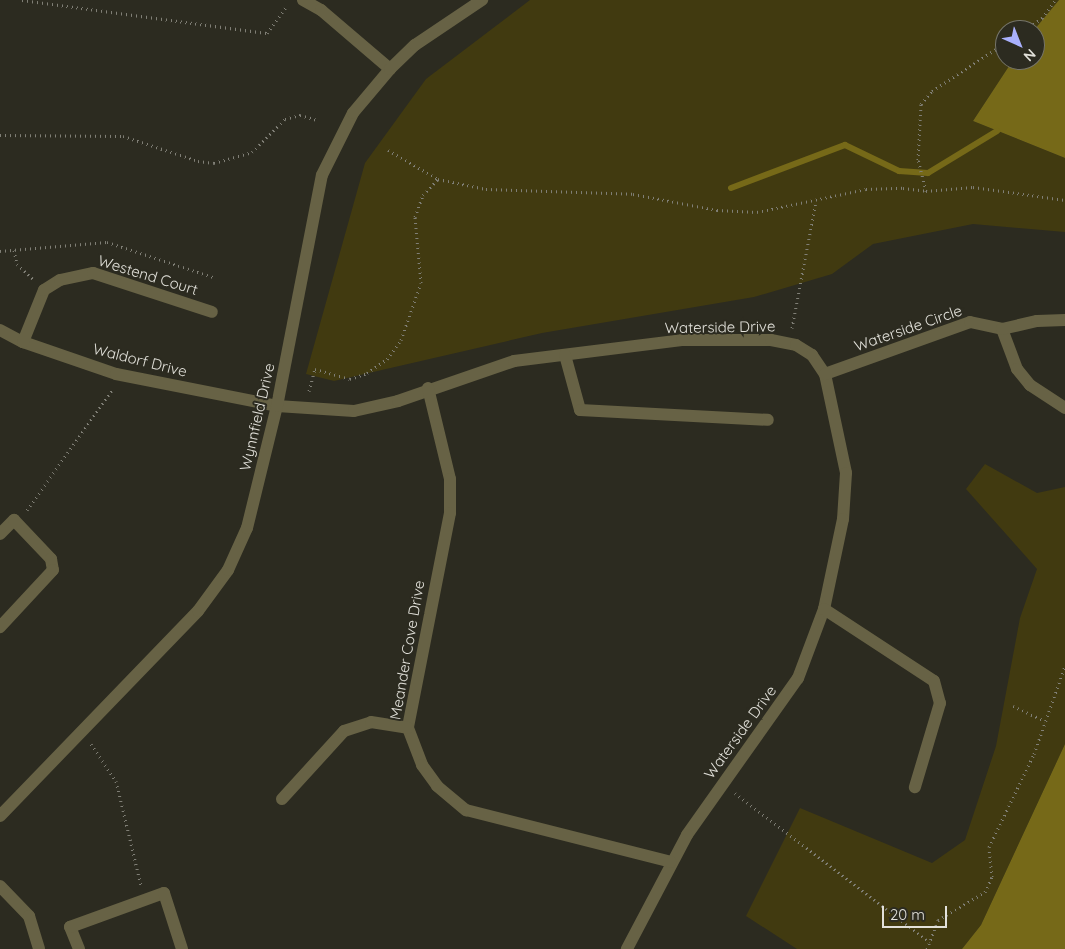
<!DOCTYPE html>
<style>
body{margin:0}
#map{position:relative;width:1065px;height:949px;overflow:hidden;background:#2c2b20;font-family:Quicksand,sans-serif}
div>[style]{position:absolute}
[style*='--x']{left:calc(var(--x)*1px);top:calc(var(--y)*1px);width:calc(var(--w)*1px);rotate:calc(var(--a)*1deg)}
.green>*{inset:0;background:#413a10}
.water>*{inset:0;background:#766918}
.stream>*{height:6px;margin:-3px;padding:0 3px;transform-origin:3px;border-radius:3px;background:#766918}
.path>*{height:3px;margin-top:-1.5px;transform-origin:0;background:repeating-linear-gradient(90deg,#807f76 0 1px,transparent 0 5px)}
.minor>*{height:12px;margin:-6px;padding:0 6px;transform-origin:6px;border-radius:6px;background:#676245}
span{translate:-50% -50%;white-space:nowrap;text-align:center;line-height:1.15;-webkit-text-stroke:4px #2c2b20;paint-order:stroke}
.street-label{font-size:15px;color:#e2e1da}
.north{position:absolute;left:995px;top:20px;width:50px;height:50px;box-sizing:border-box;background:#2c2b20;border:1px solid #75746a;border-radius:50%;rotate:136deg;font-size:14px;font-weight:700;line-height:20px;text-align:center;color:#e2e1da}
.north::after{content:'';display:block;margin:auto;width:18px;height:22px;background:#a9b0fc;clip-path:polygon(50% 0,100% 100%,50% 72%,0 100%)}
.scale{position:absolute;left:882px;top:906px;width:65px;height:22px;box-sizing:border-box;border:2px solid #e2e1da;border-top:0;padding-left:6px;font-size:15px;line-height:18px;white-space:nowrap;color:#e2e1da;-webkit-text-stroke:4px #2c2b20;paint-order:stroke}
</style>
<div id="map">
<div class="green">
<i style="clip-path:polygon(530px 0,1059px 0,1034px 30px,1005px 30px,1005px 60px,1013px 60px,973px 121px,1065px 158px,1065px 232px,973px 224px,873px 244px,832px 274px,754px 297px,542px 333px,334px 381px,306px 374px,365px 163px,426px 79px)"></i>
<i style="clip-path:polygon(985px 464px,1037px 493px,1065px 487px,1065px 744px,981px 925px,962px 949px,797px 949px,746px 916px,800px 808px,932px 863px,965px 840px,996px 746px,1020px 618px,1037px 569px,966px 489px)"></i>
</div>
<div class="water">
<i style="clip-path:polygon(1059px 0,1065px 0,1065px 158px,973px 121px,1013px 60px,1035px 60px,1034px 30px)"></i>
<i style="clip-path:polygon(1065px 744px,1065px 949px,962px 949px,981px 925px)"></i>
</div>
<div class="stream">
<i style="--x:731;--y:188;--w:122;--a:-20.7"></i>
<i style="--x:845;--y:145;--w:60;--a:25.7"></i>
<i style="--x:899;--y:171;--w:29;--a:4"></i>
<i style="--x:928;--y:173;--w:81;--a:-31.3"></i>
</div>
<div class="path">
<i style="--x:22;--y:0;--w:247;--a:7.7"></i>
<i style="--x:267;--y:33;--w:34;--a:-54"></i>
<i style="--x:1025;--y:30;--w:21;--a:-35"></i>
<i style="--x:1042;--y:18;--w:22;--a:-54"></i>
<i style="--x:0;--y:135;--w:123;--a:0.5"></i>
<i style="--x:123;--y:136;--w:79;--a:18.4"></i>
<i style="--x:198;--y:161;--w:16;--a:7"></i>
<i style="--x:214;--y:163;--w:40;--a:-16"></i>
<i style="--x:252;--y:152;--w:47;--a:-45"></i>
<i style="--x:285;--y:119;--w:16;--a:-15"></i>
<i style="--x:300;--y:115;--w:18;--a:16"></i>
<i style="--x:388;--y:150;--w:58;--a:30.1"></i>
<i style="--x:438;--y:179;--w:49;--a:11.8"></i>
<i style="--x:486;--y:189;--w:147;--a:1.9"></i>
<i style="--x:633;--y:194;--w:86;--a:10.8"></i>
<i style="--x:717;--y:210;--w:40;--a:2.9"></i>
<i style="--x:757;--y:212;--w:111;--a:-11.9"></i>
<i style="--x:866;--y:189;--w:37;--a:-2"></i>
<i style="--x:903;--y:188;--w:23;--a:7"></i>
<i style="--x:926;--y:191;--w:47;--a:-4.9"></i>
<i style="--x:973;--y:187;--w:93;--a:8"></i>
<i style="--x:926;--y:191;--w:32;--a:-104"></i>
<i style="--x:918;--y:160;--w:56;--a:-86.9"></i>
<i style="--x:921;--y:104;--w:17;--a:-50"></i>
<i style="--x:932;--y:91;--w:87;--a:-33.3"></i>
<i style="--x:14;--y:250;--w:14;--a:78"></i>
<i style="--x:17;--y:264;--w:22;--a:43"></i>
<i style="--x:0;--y:251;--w:107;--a:-4.8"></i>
<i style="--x:107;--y:242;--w:112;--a:18.3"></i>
<i style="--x:792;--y:328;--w:129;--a:-79.3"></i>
<i style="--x:309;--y:391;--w:23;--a:-75"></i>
<i style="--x:315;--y:369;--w:36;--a:16"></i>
<i style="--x:350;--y:379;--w:18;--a:-19"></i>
<i style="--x:367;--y:373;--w:24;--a:-35"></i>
<i style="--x:387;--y:359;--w:24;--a:-54"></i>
<i style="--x:401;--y:340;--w:60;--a:-70.7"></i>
<i style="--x:421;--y:283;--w:66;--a:-95.2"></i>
<i style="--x:415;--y:217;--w:23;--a:-70"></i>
<i style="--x:423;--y:195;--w:22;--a:-47"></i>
<i style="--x:27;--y:510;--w:147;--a:-54.7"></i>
<i style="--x:1013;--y:706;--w:35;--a:25"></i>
<i style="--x:91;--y:744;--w:45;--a:56"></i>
<i style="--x:116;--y:781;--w:107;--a:76.5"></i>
<i style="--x:735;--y:793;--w:245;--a:37.5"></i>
<i style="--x:927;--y:949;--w:31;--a:-69"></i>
<i style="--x:938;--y:920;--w:55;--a:-30.8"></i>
<i style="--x:985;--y:892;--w:17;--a:-65"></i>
<i style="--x:992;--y:877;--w:30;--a:-96"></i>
<i style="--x:989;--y:847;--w:103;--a:-64.2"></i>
<i style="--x:1034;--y:754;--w:93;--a:-70.6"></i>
</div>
<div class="minor">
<i style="--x:303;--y:0;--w:21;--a:29"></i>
<i style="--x:321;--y:10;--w:91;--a:40.5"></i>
<i style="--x:1002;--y:329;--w:43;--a:69.4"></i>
<i style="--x:1017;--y:369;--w:21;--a:51"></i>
<i style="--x:1030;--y:385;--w:42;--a:33.3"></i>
<i style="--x:0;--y:330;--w:26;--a:28"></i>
<i style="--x:23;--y:342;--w:98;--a:19"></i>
<i style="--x:116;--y:374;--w:164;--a:11.2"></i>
<i style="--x:277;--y:406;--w:77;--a:3.7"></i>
<i style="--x:354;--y:411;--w:45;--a:-12.8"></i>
<i style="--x:398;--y:401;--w:123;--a:-19"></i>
<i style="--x:514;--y:361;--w:169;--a:-7.1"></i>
<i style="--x:682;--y:340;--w:89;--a:0"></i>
<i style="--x:771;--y:340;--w:25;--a:11"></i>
<i style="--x:796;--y:345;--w:19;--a:32"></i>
<i style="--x:812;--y:355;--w:23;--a:56"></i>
<i style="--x:825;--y:374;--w:101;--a:78"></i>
<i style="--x:846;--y:473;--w:46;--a:93.7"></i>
<i style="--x:843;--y:519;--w:92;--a:101.9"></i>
<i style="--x:824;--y:609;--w:74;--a:110.6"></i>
<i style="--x:798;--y:678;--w:192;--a:125.3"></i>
<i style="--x:687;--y:835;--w:129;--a:117.8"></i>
<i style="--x:23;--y:342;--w:56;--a:-68"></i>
<i style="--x:44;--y:290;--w:19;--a:-32"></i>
<i style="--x:60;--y:280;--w:34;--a:-12"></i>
<i style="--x:93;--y:273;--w:125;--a:18.1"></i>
<i style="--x:565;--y:355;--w:57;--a:74.7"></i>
<i style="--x:580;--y:410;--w:188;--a:3"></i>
<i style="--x:825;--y:374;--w:154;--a:-19.7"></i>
<i style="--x:970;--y:322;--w:33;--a:12"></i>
<i style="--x:1002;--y:329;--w:36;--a:-13"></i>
<i style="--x:1037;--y:321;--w:28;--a:-2"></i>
<i style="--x:428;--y:388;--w:94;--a:76.4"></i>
<i style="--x:450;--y:479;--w:34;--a:90"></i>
<i style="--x:450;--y:513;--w:219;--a:101.1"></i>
<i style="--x:408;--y:728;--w:40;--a:69"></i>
<i style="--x:422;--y:765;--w:26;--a:54"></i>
<i style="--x:437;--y:786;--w:38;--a:40"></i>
<i style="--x:466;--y:810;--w:211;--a:14.2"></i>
<i style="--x:0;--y:534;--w:20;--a:-45"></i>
<i style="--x:14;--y:520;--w:54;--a:46.5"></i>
<i style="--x:51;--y:559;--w:11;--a:80"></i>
<i style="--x:53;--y:570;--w:78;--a:132.9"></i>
<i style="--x:824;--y:609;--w:131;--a:33.2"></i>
<i style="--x:934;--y:681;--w:23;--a:75"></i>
<i style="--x:940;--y:703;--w:88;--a:106.6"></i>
<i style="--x:282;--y:799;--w:92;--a:-47.6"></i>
<i style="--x:344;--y:731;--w:28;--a:-18"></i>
<i style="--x:371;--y:722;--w:37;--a:9"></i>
<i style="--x:0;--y:816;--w:285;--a:-46"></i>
<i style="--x:198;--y:611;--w:51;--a:-53.8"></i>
<i style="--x:228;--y:570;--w:46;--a:-65.7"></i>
<i style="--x:247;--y:528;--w:126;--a:-76.2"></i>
<i style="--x:277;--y:406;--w:235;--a:-79"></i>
<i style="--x:322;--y:175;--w:69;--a:-63.4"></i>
<i style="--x:353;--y:113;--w:57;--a:-49.9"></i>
<i style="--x:390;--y:69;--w:35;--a:-44"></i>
<i style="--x:415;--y:45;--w:81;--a:-33.9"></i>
<i style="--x:0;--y:886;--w:42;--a:46"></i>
<i style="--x:29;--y:916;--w:34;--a:73"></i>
<i style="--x:79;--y:949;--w:24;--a:-112"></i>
<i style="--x:70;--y:927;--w:100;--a:-19.9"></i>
<i style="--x:164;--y:893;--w:59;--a:72.2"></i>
</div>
<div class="street-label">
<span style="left:148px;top:275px;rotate:17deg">Westend Court</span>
<span style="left:720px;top:327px;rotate:-1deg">Waterside Drive</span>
<span style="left:908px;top:328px;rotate:-19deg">Waterside Circle</span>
<span style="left:140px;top:360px;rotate:14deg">Waldorf Drive</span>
<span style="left:257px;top:417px;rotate:-77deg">Wynnfield Drive</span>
<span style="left:407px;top:650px;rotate:-80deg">Meander Cove Drive</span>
<span style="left:740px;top:732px;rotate:-54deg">Waterside Drive</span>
</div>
<div class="north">N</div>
<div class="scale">20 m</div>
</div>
